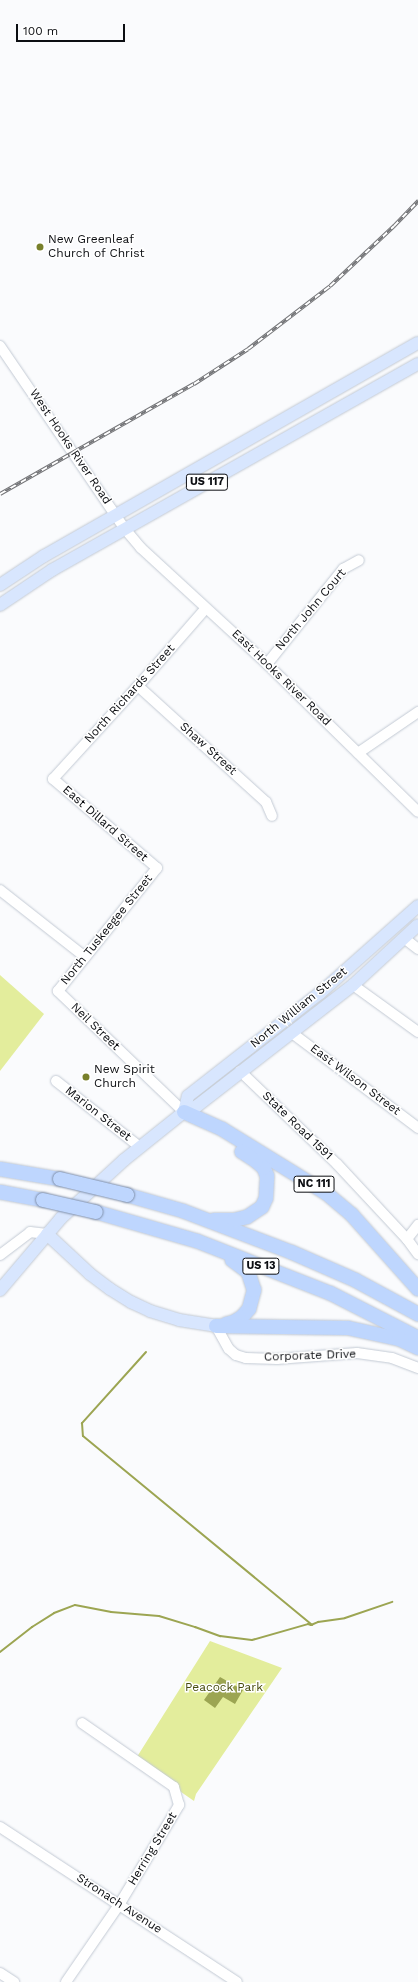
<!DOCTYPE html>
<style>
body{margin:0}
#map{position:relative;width:418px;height:1982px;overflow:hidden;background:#fafbfd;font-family:"Work Sans",sans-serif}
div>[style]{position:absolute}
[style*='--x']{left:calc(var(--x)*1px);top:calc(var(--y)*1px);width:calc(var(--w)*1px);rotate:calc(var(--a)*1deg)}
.green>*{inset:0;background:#e3ed9c}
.water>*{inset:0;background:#9ca552}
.stream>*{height:2px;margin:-1px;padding:0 1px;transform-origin:1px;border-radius:1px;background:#9ca552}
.roads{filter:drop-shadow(0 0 1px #c3cad4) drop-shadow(0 0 1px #c3cad4)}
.minor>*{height:10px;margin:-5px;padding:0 5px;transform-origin:5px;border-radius:5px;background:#fff}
.major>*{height:12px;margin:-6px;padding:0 6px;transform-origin:6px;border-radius:6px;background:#d8e6fe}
.highway>*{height:14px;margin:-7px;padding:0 7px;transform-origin:7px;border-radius:7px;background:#bed6fe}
.rail>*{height:3.5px;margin-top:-1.75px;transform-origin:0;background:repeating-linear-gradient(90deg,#fff 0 6px,#747578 0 12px);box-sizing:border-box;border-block:1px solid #747578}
.bridges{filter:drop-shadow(0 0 1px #8090ab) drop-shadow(0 0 1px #8090ab)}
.highway-bridge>*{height:14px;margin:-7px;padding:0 7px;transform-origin:7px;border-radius:7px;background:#bed6fe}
.dots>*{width:11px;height:11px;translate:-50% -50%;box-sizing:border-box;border:2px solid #fff;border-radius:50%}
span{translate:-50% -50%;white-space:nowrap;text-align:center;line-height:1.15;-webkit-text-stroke:3px #fff;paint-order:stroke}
.shield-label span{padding:1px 3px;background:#fff;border:1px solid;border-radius:3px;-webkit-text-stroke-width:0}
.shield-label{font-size:11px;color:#0c0e12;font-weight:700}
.poi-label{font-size:12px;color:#0c0e12}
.left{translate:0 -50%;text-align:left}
.street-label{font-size:12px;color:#0c0e12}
.park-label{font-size:12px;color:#474c0d}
.scale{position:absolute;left:16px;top:24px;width:109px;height:18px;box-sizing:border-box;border:2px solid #0c0e12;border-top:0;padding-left:5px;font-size:12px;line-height:14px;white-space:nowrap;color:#0c0e12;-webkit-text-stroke:3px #fff;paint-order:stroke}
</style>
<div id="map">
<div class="green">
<i style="clip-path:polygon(0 975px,44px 1014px,0 1071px)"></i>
<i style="clip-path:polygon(210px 1641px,282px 1668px,196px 1794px,194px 1801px,135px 1760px)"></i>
</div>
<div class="water">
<i style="clip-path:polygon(220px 1677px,243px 1690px,235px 1704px,223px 1697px,215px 1708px,204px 1700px)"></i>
</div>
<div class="stream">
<i style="--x:146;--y:1352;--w:96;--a:132"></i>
<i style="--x:82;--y:1423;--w:13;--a:86"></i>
<i style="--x:83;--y:1436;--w:297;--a:39.5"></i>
<i style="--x:0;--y:1652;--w:41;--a:-38"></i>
<i style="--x:32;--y:1627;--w:26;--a:-32"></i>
<i style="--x:54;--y:1613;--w:22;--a:-21"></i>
<i style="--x:75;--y:1605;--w:37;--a:11"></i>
<i style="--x:111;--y:1612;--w:48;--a:4.8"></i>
<i style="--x:159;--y:1616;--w:38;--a:17"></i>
<i style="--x:195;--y:1627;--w:27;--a:20"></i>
<i style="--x:220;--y:1636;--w:32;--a:7"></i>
<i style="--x:252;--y:1640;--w:58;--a:-15.9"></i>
<i style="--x:308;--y:1624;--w:3;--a:18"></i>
<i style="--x:311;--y:1625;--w:8;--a:-23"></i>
<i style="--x:318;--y:1622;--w:27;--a:-8"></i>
<i style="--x:345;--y:1618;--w:50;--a:-18.8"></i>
</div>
<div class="roads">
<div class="minor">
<i style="--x:0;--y:346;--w:222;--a:55.7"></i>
<i style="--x:125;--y:529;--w:25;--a:50"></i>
<i style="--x:141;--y:548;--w:171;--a:42.6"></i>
<i style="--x:267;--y:664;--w:211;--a:44.4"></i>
<i style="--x:267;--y:664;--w:122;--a:-51.3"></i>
<i style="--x:343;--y:569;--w:18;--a:-29"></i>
<i style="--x:138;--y:686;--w:173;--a:42.2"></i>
<i style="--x:266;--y:802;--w:15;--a:67"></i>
<i style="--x:358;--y:753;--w:73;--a:-34.3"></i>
<i style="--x:0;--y:890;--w:108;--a:38.2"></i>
<i style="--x:404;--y:938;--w:18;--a:38"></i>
<i style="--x:353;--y:985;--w:80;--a:35.9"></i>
<i style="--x:292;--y:1033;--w:158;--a:37"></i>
<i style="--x:240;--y:1071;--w:134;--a:43.8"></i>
<i style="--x:337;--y:1164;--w:103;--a:47"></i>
<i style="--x:407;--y:1239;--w:19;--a:54"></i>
<i style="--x:56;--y:1081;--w:107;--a:38.2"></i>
<i style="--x:184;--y:1112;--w:175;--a:-136.2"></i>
<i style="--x:58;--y:991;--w:158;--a:-51.2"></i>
<i style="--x:157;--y:868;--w:137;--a:-139.4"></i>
<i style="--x:53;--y:779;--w:126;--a:-47.6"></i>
<i style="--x:138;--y:686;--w:103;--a:-48.9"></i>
<i style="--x:407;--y:1239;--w:18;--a:-52"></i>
<i style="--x:0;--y:1255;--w:38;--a:-37"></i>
<i style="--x:30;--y:1232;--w:17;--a:7"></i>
<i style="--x:216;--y:1326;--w:26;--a:61"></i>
<i style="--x:229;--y:1349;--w:9;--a:41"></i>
<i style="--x:236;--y:1355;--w:10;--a:17"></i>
<i style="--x:246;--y:1358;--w:31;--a:2"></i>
<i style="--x:277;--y:1359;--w:80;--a:-4.3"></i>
<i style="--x:357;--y:1353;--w:35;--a:8"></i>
<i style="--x:392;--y:1358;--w:28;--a:21"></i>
<i style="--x:0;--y:1827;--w:283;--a:33.2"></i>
<i style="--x:0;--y:1973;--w:17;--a:33"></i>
<i style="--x:66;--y:1982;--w:93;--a:-55.5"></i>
<i style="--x:119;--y:1905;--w:117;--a:-59"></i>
<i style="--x:179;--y:1805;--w:19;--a:-106"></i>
<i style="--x:174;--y:1787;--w:112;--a:-145.2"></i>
</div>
<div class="major">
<i style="--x:0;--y:585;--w:53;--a:-33.4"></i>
<i style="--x:44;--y:556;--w:430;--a:-29.7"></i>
<i style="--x:0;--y:605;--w:63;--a:-33.9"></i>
<i style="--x:52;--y:570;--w:420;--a:-29.4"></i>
<i style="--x:184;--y:1112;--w:16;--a:-76"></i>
<i style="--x:188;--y:1096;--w:167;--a:-38"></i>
<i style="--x:320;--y:993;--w:131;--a:-41.6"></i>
<i style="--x:47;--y:1234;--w:59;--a:42.9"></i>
<i style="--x:90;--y:1274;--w:25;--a:37"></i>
<i style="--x:110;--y:1289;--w:25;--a:32"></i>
<i style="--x:131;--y:1302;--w:21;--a:25"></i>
<i style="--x:150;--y:1311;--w:30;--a:17"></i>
<i style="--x:179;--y:1320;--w:37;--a:9"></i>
<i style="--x:0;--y:1290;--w:94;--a:-49.7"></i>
<i style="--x:61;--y:1218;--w:86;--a:-42.6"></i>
<i style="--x:124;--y:1160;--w:77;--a:-38.7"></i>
<i style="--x:184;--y:1112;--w:14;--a:-25"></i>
<i style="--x:197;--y:1106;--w:197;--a:-37.8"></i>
<i style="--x:353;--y:985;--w:88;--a:-42.7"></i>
</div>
<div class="highway">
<i style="--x:184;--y:1112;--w:42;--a:24.1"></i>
<i style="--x:222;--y:1129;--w:122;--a:31.6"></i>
<i style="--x:326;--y:1193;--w:34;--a:40"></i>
<i style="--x:352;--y:1215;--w:99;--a:48.3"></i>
<i style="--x:0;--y:1169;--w:61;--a:9.5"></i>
<i style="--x:0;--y:1192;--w:44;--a:10.5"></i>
<i style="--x:127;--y:1195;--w:58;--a:15.9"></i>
<i style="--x:183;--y:1211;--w:116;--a:20.8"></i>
<i style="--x:291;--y:1252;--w:70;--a:23.6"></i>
<i style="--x:355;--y:1280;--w:72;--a:28.4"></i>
<i style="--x:96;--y:1212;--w:105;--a:16"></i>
<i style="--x:197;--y:1241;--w:143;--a:21.4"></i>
<i style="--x:330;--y:1293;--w:99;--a:27.1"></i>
<i style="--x:214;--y:1220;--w:20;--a:0"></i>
<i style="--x:234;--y:1220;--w:13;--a:-13"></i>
<i style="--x:247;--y:1217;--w:18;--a:-34"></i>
<i style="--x:262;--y:1207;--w:10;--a:-66"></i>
<i style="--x:266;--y:1198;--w:22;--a:-87"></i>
<i style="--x:267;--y:1176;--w:9;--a:-111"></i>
<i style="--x:264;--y:1168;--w:11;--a:-139"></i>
<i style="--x:256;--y:1161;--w:17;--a:-147"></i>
<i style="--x:226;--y:1324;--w:8;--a:-14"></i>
<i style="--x:234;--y:1322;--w:9;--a:-32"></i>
<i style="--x:242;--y:1317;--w:11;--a:-49"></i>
<i style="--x:249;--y:1309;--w:20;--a:-75"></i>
<i style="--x:254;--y:1290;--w:19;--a:-108"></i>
<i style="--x:248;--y:1272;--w:20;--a:-143"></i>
<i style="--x:216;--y:1326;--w:132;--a:0.9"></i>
<i style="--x:348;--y:1328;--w:52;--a:12.2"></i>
<i style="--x:399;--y:1339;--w:21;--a:25"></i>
</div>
</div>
<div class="rail">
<i style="--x:0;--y:494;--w:223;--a:-29.6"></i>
<i style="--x:194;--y:384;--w:64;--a:-32.9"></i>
<i style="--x:248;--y:349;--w:103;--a:-37.5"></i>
<i style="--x:330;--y:286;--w:88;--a:-43.2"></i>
<i style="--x:394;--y:226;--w:35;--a:-46"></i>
</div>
<div class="bridges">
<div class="highway-bridge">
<i style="--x:60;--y:1179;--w:69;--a:13.4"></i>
<i style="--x:43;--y:1200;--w:54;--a:12.8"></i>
</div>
</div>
<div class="dots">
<i style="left:40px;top:247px;background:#78802b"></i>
<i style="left:86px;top:1077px;background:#78802b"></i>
</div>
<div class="shield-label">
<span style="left:207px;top:482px">US 117</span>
<span style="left:314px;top:1184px">NC 111</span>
<span style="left:261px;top:1266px">US 13</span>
</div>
<div class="poi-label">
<span class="left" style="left:48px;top:247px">New Greenleaf<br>Church of Christ</span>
<span class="left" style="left:94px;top:1077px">New Spirit<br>Church</span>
</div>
<div class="street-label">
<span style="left:70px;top:447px;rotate:56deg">West Hooks River Road</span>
<span style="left:311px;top:610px;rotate:-50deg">North John Court</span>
<span style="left:281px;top:678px;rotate:44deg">East Hooks River Road</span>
<span style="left:130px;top:694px;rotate:-48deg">North Richards Street</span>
<span style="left:208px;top:749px;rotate:42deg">Shaw Street</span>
<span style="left:105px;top:824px;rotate:41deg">East Dillard Street</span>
<span style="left:107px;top:930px;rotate:-51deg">North Tuskeegee Street</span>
<span style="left:299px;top:1008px;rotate:-39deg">North William Street</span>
<span style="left:95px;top:1027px;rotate:44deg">Neil Street</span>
<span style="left:355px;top:1080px;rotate:37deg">East Wilson Street</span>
<span style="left:98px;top:1114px;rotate:38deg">Marion Street</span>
<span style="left:297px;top:1126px;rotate:44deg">State Road 1591</span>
<span style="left:310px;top:1356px;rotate:-2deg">Corporate Drive</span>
<span style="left:153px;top:1849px;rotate:-59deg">Herring Street</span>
<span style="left:119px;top:1904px;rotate:33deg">Stronach Avenue</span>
</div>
<div class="park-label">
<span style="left:224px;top:1688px">Peacock Park</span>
</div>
<div class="scale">100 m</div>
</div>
